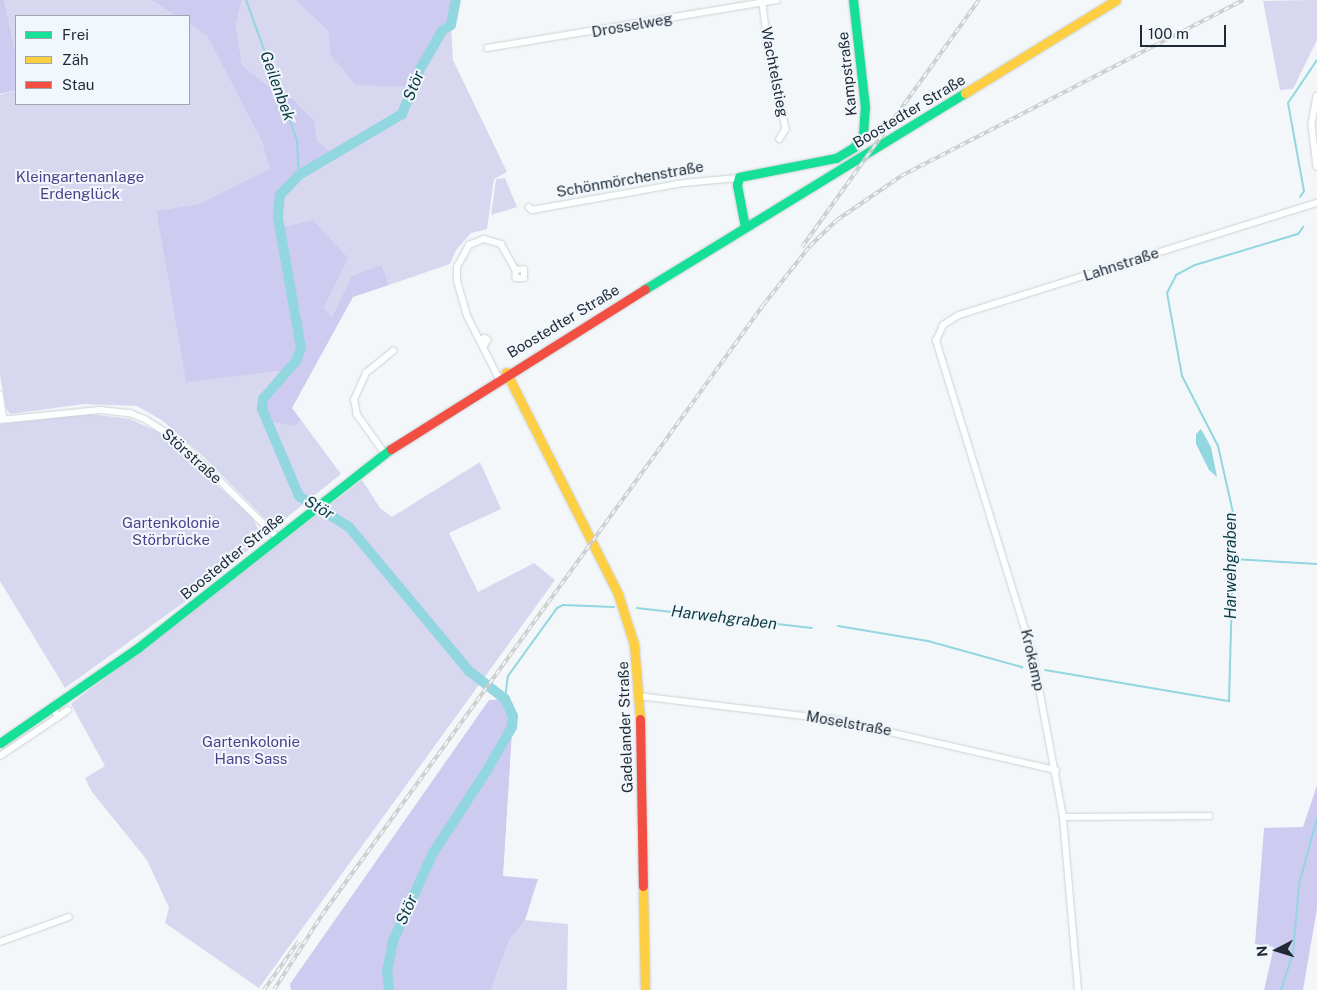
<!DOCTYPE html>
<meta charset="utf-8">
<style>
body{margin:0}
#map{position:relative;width:1317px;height:990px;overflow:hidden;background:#f4f7f9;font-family:"Public Sans",sans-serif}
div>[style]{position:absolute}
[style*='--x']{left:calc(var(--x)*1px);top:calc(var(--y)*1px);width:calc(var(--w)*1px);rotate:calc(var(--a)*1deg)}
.green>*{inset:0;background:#d7d7ef}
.forest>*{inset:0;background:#cecbf0}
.water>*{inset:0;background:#92d6e0}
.stream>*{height:2px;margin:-1px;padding:0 1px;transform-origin:1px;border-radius:1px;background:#92d6e0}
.river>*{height:10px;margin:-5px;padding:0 5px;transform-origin:5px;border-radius:5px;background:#92d6e0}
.roads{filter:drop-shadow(0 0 1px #cbd1d7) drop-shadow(0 0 1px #cbd1d7)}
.street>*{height:5.5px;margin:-2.75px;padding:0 2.75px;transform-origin:2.75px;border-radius:2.75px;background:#fdfefe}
.fast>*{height:9px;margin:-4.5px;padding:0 4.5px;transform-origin:4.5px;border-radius:4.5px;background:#16e098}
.slow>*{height:9px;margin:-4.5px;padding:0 4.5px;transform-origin:4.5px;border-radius:4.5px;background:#ffcf43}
.jam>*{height:9px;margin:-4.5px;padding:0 4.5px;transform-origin:4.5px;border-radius:4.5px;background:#f24e42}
.rail>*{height:4px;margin-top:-2px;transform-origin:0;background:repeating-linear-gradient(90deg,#f1f7fc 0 5.5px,#cacccd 0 11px);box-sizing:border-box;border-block:1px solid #cacccd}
span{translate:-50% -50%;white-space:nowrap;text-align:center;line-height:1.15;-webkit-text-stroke:4px #f1f7fc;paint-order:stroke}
.street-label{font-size:15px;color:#1f2a34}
.park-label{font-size:15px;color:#4e3f8b}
.water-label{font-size:16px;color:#0b3a40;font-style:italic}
.legend{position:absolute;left:15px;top:15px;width:175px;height:90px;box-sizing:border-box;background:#f1f7fc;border:1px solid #9da5ac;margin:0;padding:6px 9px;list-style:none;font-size:15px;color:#1f2a34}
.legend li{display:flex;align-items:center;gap:10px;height:25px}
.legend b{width:25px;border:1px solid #9da5ac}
.north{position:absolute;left:1252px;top:925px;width:50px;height:50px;-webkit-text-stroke:4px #f1f7fc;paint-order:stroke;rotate:265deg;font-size:14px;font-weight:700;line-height:20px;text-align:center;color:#1f2a34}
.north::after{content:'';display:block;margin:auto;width:18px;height:22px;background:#1f2a34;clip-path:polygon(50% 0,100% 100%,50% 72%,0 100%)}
.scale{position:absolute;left:1140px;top:25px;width:86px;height:22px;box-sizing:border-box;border:2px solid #1f2a34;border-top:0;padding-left:6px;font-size:15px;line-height:18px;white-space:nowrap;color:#1f2a34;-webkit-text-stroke:4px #f1f7fc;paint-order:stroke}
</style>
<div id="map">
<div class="green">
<i style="clip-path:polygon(4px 0,151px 0,176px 16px,16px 16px,16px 54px)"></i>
<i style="clip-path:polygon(242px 0,295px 0,328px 31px,330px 54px,412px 87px,442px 31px,451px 25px,453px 60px,507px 172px,494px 179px,487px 229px,471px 233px,456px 250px,450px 264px,389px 285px,382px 265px,332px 317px,324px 307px,280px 229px,278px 205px,289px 182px,333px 154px,317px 141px,315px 122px,293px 98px,280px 95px,242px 65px,236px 25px)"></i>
<i style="clip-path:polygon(1317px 0,1317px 40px,1293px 89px,1280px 90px,1263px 1px)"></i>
<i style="clip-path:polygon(189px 24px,207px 36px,262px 142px,271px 169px,198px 204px,156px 211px,186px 381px,289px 370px,263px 399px,295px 426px,301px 420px,341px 474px,274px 528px,204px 457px,163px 421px,137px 406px,84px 404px,10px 414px,6px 408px,0 375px,0 95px,16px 90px,16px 104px,189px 104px)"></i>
<i style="clip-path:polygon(505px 178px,517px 207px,491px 215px,496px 179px)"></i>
<i style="clip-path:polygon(90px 414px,130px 419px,160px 433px,252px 517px,259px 531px,258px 542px,190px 598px,65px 688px,0 581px,0 424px)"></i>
<i style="clip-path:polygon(480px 462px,501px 509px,449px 533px,478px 592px,534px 563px,555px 580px,259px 988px,165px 923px,169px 908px,147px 860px,92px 792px,85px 778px,105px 766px,71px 704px,362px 480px,380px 508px,392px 517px)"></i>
<i style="clip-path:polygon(525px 920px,568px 924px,567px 990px,491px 990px,509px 941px)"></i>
</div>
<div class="forest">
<i style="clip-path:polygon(0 0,4px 0,16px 54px,16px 90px,0 94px)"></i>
<i style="clip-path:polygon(151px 0,242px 0,236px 25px,242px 65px,280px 95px,293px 98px,315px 122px,317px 141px,334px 154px,289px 182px,278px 205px,280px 228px,313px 220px,348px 258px,324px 307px,332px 317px,352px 276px,382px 265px,389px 285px,353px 297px,292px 408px,301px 420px,295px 426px,265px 420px,262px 409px,263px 399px,288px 370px,186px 382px,156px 211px,198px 204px,270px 169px,262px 142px,207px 36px,189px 24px,189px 16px,176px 16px)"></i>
<i style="clip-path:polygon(295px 0,456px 0,451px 25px,442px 31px,413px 87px,356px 85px,330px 54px,328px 31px)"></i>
<i style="clip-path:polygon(505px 699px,513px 716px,503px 876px,538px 879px,525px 920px,509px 941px,491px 990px,291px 990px,290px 984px,489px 700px)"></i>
<i style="clip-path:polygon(1317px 785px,1317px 909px,1303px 990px,1264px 990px,1274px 947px,1255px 944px,1264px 828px,1303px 827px)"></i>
</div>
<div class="water">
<i style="clip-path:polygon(1201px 429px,1211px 447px,1217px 477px,1209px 470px,1196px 444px,1196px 434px)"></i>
</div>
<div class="stream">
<i style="--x:246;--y:0;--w:149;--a:70"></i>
<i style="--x:297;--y:140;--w:35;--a:87"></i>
<i style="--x:1300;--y:197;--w:7;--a:-56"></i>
<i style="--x:1304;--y:191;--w:89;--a:-100.3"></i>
<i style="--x:1288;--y:103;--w:52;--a:-56"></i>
<i style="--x:1233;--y:559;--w:84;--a:3.4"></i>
<i style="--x:637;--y:608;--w:176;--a:6.5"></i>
<i style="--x:838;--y:626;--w:91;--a:9.5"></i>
<i style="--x:928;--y:641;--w:98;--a:15.5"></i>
<i style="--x:1045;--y:670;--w:187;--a:9.6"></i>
<i style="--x:1229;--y:701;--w:184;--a:-88.4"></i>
<i style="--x:1234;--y:517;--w:73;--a:-102.7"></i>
<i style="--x:1218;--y:446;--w:79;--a:-117.2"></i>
<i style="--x:1182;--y:376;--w:84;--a:-100.2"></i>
<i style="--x:1167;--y:293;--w:20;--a:-63"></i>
<i style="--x:1176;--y:275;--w:21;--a:-28"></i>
<i style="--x:1195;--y:265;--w:108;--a:-16.8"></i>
<i style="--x:1298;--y:234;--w:9;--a:-54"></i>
<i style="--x:505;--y:699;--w:23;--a:-83"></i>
<i style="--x:508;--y:676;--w:84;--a:-54.2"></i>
<i style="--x:557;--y:608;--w:7;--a:-27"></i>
<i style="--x:563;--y:605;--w:51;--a:2.2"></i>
<i style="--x:1281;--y:990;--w:39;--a:-72"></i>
<i style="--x:1293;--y:953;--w:69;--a:-85"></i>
<i style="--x:1299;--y:884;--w:68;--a:-74.7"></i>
</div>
<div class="river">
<i style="--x:389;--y:990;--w:18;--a:-96"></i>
<i style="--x:387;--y:972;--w:32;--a:-79"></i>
<i style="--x:393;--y:941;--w:97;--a:-65.6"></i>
<i style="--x:433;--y:853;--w:97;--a:-56.8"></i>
<i style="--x:486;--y:772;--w:52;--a:-60"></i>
<i style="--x:512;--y:727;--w:11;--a:-85"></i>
<i style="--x:513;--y:716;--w:19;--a:-115"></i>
<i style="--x:505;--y:699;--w:46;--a:-142.1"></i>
<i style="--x:469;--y:671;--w:187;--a:-129.8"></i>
<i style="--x:349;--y:527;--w:59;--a:-148.2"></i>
<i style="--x:299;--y:496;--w:95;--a:-113"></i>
<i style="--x:262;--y:409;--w:10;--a:-84"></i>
<i style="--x:263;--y:399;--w:50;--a:-49"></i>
<i style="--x:296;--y:361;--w:14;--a:-69"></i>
<i style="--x:301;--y:348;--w:133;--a:-100"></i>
<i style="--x:278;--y:217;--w:22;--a:-85"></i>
<i style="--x:280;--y:195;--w:28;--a:-46"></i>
<i style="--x:299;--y:175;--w:120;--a:-30.6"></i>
<i style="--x:402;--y:114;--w:48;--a:-68.2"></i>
<i style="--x:420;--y:69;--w:44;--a:-59.9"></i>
<i style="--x:442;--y:31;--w:11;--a:-34"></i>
<i style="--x:451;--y:25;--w:25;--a:-79"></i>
</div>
<div class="roads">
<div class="street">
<i style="--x:763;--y:3;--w:44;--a:83.5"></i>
<i style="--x:768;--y:47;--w:84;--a:77.6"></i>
<i style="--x:786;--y:129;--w:12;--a:121"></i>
<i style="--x:487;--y:48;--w:294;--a:-9.4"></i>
<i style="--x:1317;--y:96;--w:29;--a:100"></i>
<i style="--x:1312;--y:125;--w:42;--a:83.2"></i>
<i style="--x:529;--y:207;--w:4;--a:45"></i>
<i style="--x:532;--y:210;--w:154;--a:-10.1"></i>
<i style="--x:684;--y:183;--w:53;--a:-5.4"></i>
<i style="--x:480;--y:341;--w:5;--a:-37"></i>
<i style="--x:484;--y:338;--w:4;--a:27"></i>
<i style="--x:488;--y:340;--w:8;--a:120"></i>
<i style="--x:498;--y:377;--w:68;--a:-116.9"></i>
<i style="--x:467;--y:316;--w:37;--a:-106"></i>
<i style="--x:457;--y:280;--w:13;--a:-90"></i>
<i style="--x:457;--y:267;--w:25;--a:-61"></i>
<i style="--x:469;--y:245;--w:16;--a:-22"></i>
<i style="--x:484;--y:239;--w:18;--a:16"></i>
<i style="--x:501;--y:244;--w:30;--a:60"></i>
<i style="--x:516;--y:270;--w:8;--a:90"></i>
<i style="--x:516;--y:278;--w:8;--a:0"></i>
<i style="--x:524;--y:278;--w:8;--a:-90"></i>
<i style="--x:524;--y:270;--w:8;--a:180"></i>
<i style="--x:0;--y:394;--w:25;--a:81"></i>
<i style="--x:0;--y:420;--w:100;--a:-5.7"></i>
<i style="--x:100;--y:410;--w:30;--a:6"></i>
<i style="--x:130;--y:413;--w:16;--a:22"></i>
<i style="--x:145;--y:419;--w:43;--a:32.6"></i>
<i style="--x:181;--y:442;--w:135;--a:44.7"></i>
<i style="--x:384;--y:453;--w:47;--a:-125.4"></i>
<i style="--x:357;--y:415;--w:15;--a:-101"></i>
<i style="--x:354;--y:400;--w:30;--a:-66"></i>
<i style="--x:366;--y:373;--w:35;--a:-39"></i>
<i style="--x:639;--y:696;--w:199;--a:6.9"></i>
<i style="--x:837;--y:720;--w:225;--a:12.9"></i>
<i style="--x:58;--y:717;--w:12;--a:-35"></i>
<i style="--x:0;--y:756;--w:70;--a:-33.9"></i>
<i style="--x:58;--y:717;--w:10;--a:-119"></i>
<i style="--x:1063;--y:817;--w:146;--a:-0.4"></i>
<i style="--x:0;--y:942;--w:73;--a:-19.9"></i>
<i style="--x:1078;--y:990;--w:174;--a:-95"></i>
<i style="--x:1063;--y:817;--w:164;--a:-100.6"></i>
<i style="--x:1033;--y:656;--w:330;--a:-107.1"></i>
<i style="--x:936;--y:341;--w:17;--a:-66"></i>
<i style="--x:943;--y:325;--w:19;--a:-32"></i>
<i style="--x:959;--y:315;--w:375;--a:-17.4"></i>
</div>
<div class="fast">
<i style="--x:745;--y:227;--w:43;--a:-100.8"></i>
<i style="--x:737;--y:185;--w:8;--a:-76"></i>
<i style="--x:739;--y:177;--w:99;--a:-11.1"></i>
<i style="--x:836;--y:158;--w:21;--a:-31"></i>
<i style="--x:854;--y:147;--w:16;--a:-55"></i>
<i style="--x:863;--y:134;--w:27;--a:-86"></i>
<i style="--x:865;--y:107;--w:108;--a:-96.4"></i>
<i style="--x:645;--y:289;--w:375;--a:-31.5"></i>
<i style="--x:0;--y:743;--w:169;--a:-34.6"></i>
<i style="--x:139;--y:647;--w:320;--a:-38.2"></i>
</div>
<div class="slow">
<i style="--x:965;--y:93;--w:177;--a:-31.6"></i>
<i style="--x:506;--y:372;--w:249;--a:63.2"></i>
<i style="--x:618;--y:594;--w:52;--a:72.3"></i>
<i style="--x:634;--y:644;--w:75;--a:85.4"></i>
<i style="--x:643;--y:886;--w:104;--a:88.9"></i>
</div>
<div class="jam">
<i style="--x:391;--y:449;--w:300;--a:-32.2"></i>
<i style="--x:640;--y:719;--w:167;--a:89"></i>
</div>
</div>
<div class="rail">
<i style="--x:802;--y:247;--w:304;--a:-54.4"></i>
<i style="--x:264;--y:990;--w:60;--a:-54.5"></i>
<i style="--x:274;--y:990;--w:89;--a:-57.4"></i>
<i style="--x:322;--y:915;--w:754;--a:-54.12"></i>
<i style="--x:764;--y:304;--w:74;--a:-51.6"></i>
<i style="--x:810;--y:246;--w:37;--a:-44"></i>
<i style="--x:837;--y:220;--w:78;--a:-34.5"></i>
<i style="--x:901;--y:176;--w:385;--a:-27.2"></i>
</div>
<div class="street-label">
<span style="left:632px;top:25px;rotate:-10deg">Drosselweg</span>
<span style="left:775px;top:72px;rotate:79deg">Wachtelstieg</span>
<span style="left:847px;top:74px;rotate:-96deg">Kampstraße</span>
<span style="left:909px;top:111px;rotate:-31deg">Boostedter Straße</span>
<span style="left:630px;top:179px;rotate:-10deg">Schönmörchenstraße</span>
<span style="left:1121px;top:264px;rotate:-18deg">Lahnstraße</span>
<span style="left:563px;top:321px;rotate:-31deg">Boostedter Straße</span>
<span style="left:192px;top:456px;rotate:42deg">Störstraße</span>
<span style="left:232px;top:556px;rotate:-39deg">Boostedter Straße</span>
<span style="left:1033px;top:660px;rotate:77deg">Krokamp</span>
<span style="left:849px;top:723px;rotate:10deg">Moselstraße</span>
<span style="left:625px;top:727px;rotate:-92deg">Gadelander Straße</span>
</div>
<div class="park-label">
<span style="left:80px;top:185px">Kleingartenanlage<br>Erdenglück</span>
<span style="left:171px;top:531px">Gartenkolonie<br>Störbrücke</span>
<span style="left:251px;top:750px">Gartenkolonie<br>Hans Sass</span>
</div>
<div class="water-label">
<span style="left:277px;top:86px;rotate:70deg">Geilenbek</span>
<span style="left:414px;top:86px;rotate:-68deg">Stör</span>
<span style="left:319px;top:508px;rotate:31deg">Stör</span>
<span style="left:1231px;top:566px;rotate:-90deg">Harwehgraben</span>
<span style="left:724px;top:618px;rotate:7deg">Harwehgraben</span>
<span style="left:407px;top:910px;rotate:-66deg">Stör</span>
</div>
<ul class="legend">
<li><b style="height:6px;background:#16e098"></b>Frei</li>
<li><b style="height:6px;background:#ffcf43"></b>Zäh</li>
<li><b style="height:6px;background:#f24e42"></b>Stau</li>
</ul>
<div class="north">N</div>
<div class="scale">100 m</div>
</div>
